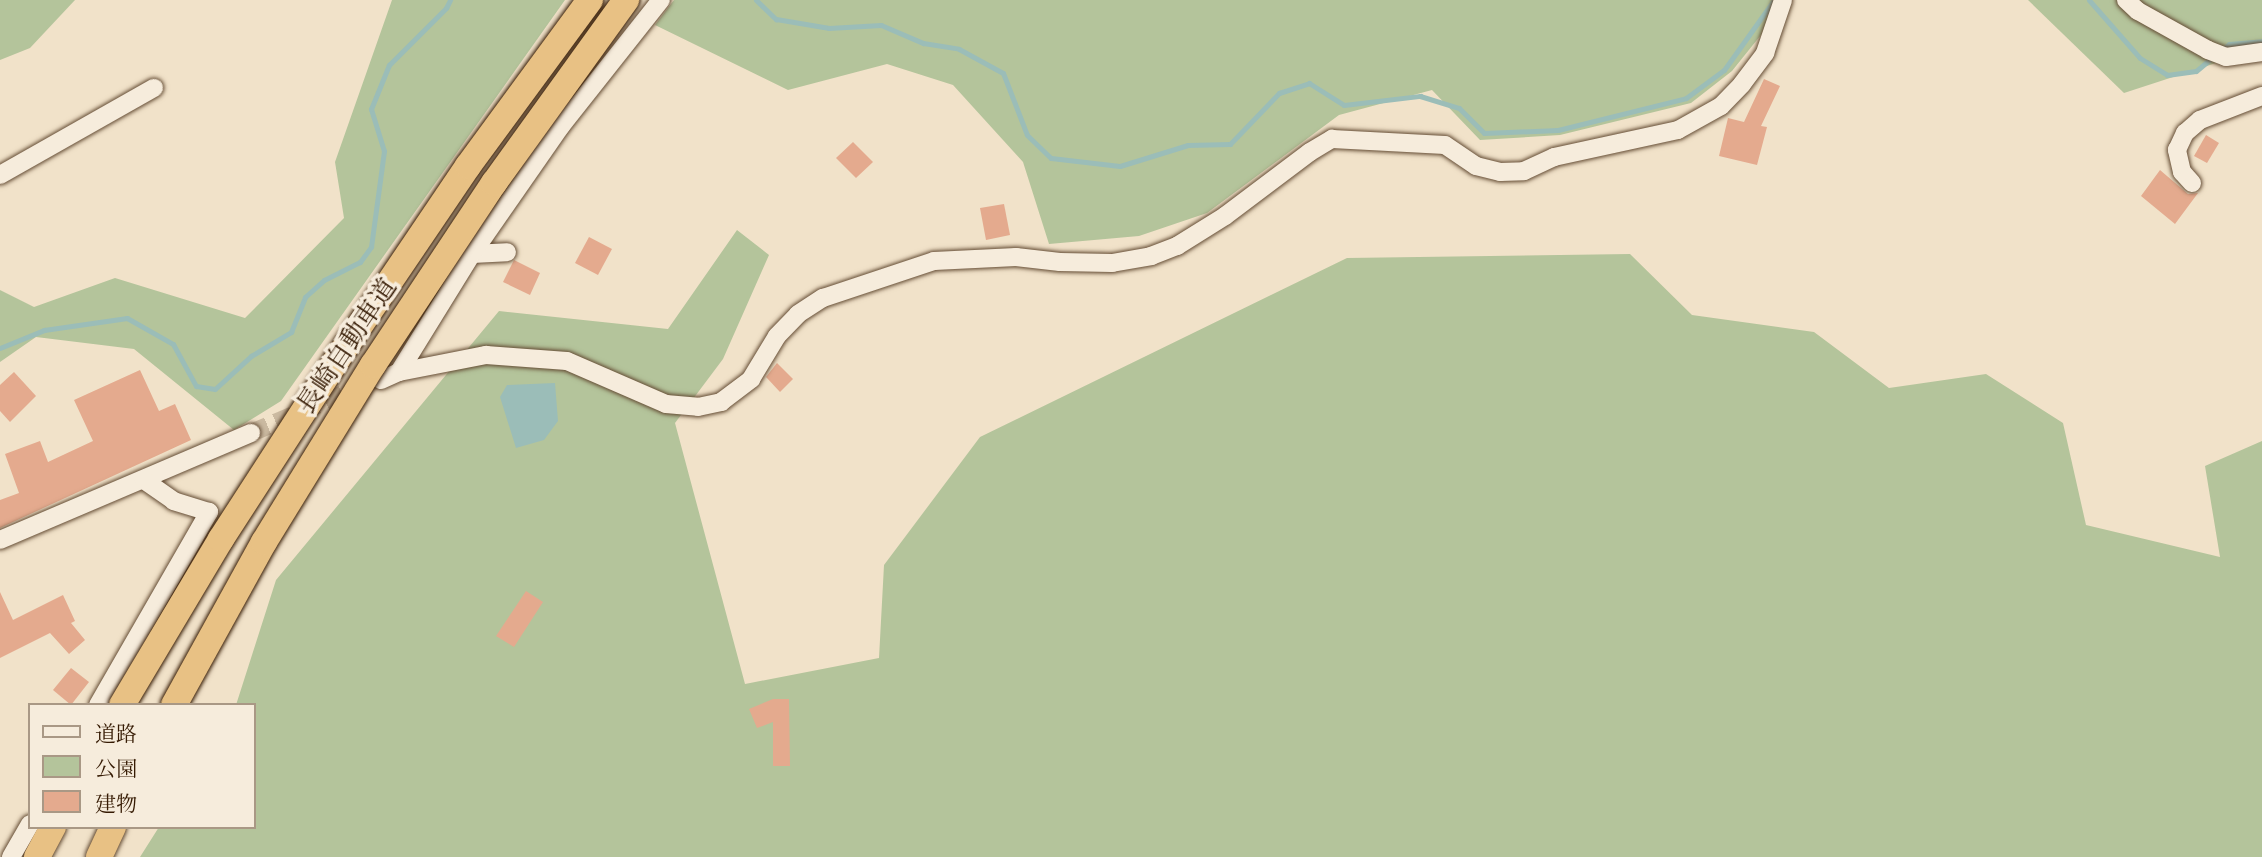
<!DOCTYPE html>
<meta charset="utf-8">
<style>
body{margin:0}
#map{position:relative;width:2262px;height:857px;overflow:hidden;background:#f1e2c9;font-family:"EB Garamond","Noto Serif JP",serif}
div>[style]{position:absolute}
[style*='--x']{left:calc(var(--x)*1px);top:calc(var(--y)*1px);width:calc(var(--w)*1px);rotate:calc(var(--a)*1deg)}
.green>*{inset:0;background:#b4c49b}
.water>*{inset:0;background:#9bbdb8}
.stream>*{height:5px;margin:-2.5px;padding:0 2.5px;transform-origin:2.5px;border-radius:2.5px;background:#9bbdb8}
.building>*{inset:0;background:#e4aa8e}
.minor-tunnel>*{height:18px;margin-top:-9px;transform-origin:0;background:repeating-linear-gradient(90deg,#cbbaa1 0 18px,transparent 0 27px)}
.roads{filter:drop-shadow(0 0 2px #644c34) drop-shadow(0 0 2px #644c34)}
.minor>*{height:18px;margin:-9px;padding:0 9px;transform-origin:9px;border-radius:9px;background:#f6ecdc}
.highway>*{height:26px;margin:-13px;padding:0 13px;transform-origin:13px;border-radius:13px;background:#e8c184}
.bridges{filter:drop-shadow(0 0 2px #351a03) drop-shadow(0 0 2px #351a03)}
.highway-bridge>*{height:26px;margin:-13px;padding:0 13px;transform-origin:13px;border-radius:13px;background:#e8c184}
span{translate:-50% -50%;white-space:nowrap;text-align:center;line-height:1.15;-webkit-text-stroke:7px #f6ecdc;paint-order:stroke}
.street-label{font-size:26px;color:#351a03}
.legend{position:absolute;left:28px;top:703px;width:228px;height:126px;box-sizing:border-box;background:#f6ecdc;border:2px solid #a99885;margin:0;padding:9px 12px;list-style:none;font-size:21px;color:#351a03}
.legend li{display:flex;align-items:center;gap:14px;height:35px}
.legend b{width:35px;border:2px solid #a99885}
</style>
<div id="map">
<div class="green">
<i style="clip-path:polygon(0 0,75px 0,30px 48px,0 60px)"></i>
<i style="clip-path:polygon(392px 0,565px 0,281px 401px,234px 430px,134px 349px,36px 337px,0 362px,0 290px,34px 307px,115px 278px,245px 318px,344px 218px,335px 162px)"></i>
<i style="clip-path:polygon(674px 0,1789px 0,1732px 71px,1691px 103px,1560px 135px,1480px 140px,1432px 90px,1339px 115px,1207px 213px,1139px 236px,1049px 244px,1023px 162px,953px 85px,887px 64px,788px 90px,655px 25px)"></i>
<i style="clip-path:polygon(2028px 0,2262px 0,2262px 48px,2124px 93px)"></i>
<i style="clip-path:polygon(737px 230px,769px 255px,723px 359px,675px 423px,745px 684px,879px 658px,884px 565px,980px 437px,1347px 258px,1630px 254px,1692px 315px,1814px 332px,1889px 388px,1986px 374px,2063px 423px,2086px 525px,2220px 557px,2205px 466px,2262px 441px,2262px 857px,140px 857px,159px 827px,254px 827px,254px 705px,236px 705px,276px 580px,499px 311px,668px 329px)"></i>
</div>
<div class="water">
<i style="clip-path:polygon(555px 383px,558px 421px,544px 440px,516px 448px,500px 397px,507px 385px)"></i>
</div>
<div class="stream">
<i style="--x:756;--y:0;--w:28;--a:44"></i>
<i style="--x:776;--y:19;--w:54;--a:9.6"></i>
<i style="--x:829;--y:28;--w:52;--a:-3.3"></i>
<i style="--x:881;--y:25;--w:46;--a:23.2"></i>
<i style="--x:923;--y:43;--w:36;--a:9"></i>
<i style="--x:959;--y:49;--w:50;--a:28.6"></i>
<i style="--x:1003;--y:73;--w:66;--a:68.8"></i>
<i style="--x:1027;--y:135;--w:33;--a:44"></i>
<i style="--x:1051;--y:158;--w:69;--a:6.6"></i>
<i style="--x:1120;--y:166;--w:71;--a:-17.2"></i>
<i style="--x:1188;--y:145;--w:42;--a:-1.4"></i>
<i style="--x:1230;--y:144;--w:71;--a:-46.1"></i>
<i style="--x:1279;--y:93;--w:32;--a:-18"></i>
<i style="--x:1309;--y:83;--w:41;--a:32.2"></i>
<i style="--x:1344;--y:105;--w:77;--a:-6.8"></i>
<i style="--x:1420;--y:96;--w:41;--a:17.1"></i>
<i style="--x:1459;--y:108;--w:35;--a:45"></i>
<i style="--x:1484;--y:133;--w:74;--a:-2.3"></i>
<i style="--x:1558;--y:130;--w:132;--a:-14"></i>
<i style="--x:1686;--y:98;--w:47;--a:-36.4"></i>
<i style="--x:1724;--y:70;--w:86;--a:-54.5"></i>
<i style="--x:2089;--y:0;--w:77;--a:48.7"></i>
<i style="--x:2140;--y:58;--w:32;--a:32"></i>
<i style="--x:2167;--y:75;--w:29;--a:-8"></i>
<i style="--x:2196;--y:71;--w:23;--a:-40"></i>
<i style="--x:2222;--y:50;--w:9;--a:-41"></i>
<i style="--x:2229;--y:44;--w:33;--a:-5"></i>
<i style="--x:0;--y:348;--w:48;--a:-22.2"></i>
<i style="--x:44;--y:330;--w:84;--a:-8.2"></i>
<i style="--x:127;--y:318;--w:53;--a:29.5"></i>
<i style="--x:173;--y:344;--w:48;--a:61.3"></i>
<i style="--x:196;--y:386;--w:19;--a:9"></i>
<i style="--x:215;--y:389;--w:49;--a:-42.5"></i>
<i style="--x:251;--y:356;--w:47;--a:-31"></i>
<i style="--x:291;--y:332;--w:38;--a:-68"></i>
<i style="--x:305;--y:297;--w:25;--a:-42"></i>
<i style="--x:324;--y:280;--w:40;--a:-26.6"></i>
<i style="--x:360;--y:262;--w:19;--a:-54"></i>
<i style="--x:371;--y:247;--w:97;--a:-82.3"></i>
<i style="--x:384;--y:151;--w:44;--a:-107.2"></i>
<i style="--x:371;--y:109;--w:48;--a:-67.8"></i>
<i style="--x:389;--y:65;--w:81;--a:-45"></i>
<i style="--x:446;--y:8;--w:9;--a:-63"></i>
</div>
<div class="building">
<i style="clip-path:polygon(1764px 79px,1780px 86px,1761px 126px,1767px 127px,1757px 165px,1719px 156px,1728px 118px,1744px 122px)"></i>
<i style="clip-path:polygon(2206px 135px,2219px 143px,2207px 163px,2194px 156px)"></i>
<i style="clip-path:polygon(853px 142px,873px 162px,856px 178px,836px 158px)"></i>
<i style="clip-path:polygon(2160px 170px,2188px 194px,2198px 193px,2175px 224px,2141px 196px)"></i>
<i style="clip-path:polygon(1004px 204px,1010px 235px,986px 240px,980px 208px)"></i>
<i style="clip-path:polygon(589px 237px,612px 249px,598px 275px,575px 263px)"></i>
<i style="clip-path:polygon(514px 260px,540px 273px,530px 295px,503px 282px)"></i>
<i style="clip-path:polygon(777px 363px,793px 379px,780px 392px,766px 377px)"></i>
<i style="clip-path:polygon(140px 370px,159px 411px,175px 404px,191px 440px,0 528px,0 500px,19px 493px,5px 454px,40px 441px,48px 462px,93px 441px,74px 400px)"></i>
<i style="clip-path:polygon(14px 372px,36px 396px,10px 422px,0 411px,0 385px)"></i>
<i style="clip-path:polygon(526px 591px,543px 602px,514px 647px,496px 636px)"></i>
<i style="clip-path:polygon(0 592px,13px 620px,63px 595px,75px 621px,71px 623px,85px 640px,69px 654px,50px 633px,0 658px)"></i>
<i style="clip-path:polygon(71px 668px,89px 682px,71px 705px,53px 690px)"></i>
<i style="clip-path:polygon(773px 699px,789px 699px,790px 766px,773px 766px,773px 722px,757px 728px,749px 709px)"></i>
</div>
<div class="minor-tunnel">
<i style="--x:251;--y:433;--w:118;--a:-22.9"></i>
</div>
<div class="roads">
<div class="minor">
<i style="--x:2126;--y:0;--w:16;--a:43"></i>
<i style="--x:2138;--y:11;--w:80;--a:29.1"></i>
<i style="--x:2208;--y:50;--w:19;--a:21"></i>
<i style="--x:2226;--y:57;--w:36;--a:-8"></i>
<i style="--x:0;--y:175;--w:177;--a:-29.5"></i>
<i style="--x:2192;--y:183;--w:15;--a:-132"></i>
<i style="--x:2182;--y:172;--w:23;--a:-103"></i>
<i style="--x:2177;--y:150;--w:19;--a:-65"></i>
<i style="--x:2185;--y:133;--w:20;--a:-41"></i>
<i style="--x:2200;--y:120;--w:66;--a:-21.2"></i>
<i style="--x:472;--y:254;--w:35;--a:-3"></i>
<i style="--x:399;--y:372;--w:139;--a:-58.3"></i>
<i style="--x:472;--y:254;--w:156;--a:-55.2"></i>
<i style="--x:561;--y:126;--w:161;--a:-51.6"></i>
<i style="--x:381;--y:380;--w:20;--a:-24"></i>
<i style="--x:399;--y:372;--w:89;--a:-11.1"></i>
<i style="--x:486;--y:355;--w:81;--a:4.2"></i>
<i style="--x:567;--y:361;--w:108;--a:23.5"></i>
<i style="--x:666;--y:404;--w:32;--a:5"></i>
<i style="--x:698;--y:407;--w:24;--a:-12"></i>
<i style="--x:721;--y:402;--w:38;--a:-37"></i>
<i style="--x:751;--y:379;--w:50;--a:-58.8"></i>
<i style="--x:777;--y:336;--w:30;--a:-46"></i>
<i style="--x:798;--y:314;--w:30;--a:-33"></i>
<i style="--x:823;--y:298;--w:117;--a:-18.4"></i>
<i style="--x:934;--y:261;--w:82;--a:-2.8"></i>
<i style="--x:1016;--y:257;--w:44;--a:6.5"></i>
<i style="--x:1060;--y:262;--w:52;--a:1.1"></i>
<i style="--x:1112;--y:263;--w:40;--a:-10"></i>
<i style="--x:1151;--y:256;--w:28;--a:-21"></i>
<i style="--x:1177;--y:246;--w:57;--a:-32"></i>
<i style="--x:1225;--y:216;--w:106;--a:-37"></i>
<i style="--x:1310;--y:152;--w:26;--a:-31"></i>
<i style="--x:1332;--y:139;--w:113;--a:3"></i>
<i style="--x:1445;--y:145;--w:37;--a:34"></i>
<i style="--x:1476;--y:166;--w:25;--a:14"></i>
<i style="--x:1500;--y:172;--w:24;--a:-2"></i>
<i style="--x:1524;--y:171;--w:33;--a:-25"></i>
<i style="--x:1554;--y:157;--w:127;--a:-12.3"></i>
<i style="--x:1678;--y:130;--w:49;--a:-29.2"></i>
<i style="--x:1721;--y:106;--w:30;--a:-46"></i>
<i style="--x:1742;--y:84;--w:39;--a:-53"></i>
<i style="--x:1765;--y:53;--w:56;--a:-71.2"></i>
<i style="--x:0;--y:540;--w:273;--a:-23.1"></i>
<i style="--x:98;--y:705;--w:223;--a:-60.1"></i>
<i style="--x:209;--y:512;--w:37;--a:-163"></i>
<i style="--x:174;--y:501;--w:37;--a:-145"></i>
<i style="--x:11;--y:857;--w:38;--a:-60"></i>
</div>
<div class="highway">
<i style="--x:37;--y:857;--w:34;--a:-62"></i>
<i style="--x:99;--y:857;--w:33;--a:-65"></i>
</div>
</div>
<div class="bridges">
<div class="highway-bridge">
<i style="--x:122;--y:705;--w:193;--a:-59.2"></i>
<i style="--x:221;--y:539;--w:212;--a:-57.1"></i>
<i style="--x:336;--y:361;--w:235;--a:-55.9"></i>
<i style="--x:468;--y:166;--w:206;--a:-53.7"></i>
<i style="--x:174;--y:705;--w:186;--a:-61.1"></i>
<i style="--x:264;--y:542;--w:208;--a:-58.4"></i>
<i style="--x:373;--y:365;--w:219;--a:-56.4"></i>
<i style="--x:494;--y:183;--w:226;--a:-54.2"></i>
</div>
</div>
<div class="street-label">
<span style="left:347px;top:346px;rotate:-56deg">長崎自動車道</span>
</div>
<ul class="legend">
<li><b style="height:9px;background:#f6ecdc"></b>道路</li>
<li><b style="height:19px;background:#b4c49b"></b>公園</li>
<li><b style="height:19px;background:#e4aa8e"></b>建物</li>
</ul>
</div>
